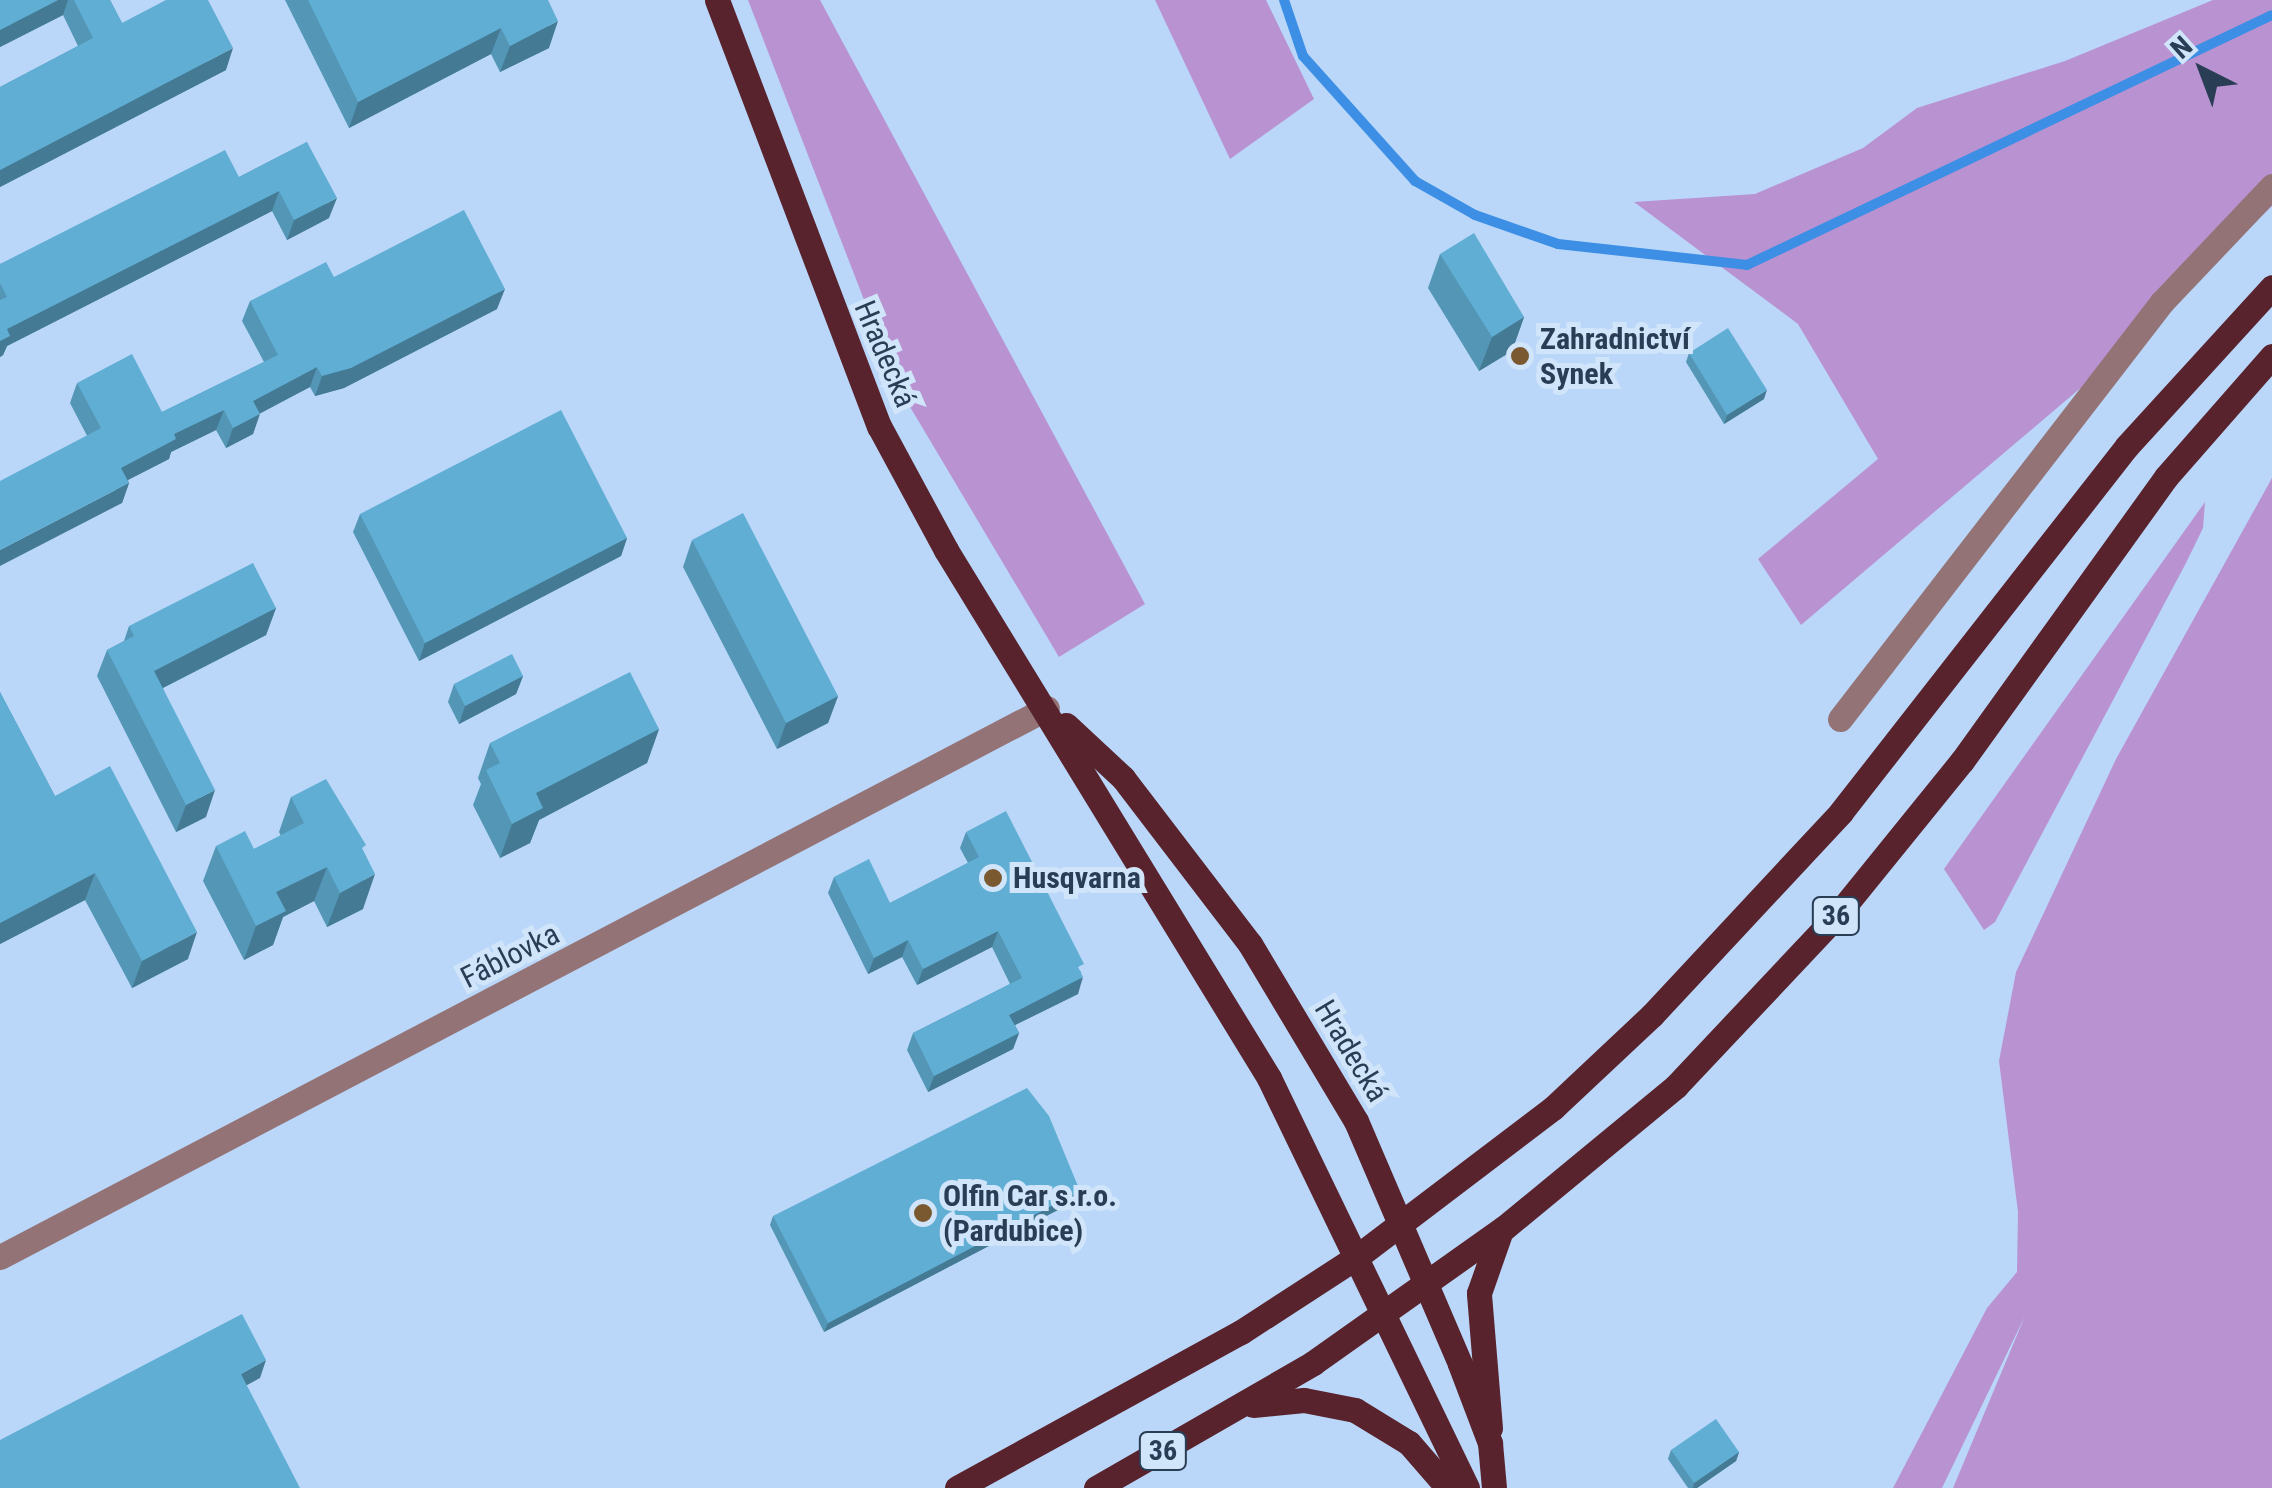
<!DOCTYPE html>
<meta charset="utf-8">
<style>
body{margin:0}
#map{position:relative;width:2272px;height:1488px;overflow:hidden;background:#bad7f9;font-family:"Roboto Condensed",sans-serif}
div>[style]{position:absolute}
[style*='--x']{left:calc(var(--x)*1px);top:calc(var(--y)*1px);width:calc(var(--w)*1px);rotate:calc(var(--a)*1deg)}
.green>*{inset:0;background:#b992d2}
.stream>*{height:10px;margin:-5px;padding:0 5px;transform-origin:5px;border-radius:5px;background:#3c8fe4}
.minor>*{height:25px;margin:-12.5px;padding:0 12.5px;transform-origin:12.5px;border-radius:12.5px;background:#947376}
.major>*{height:25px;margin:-12.5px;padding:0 12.5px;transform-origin:12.5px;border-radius:12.5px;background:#59232d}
.wall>*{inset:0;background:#5396b6}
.shaded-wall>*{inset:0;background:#447a94}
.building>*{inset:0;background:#61aed4}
.dots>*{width:28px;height:28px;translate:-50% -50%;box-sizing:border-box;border:5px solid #d0e4fa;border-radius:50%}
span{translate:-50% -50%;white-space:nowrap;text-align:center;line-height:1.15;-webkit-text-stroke:10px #d0e4fa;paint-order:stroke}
.shield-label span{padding:2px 8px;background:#d0e4fa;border:2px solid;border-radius:8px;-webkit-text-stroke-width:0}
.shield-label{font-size:28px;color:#293d54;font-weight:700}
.poi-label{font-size:30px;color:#293d54;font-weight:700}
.left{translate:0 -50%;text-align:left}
.street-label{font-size:30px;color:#293d54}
.north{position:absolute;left:2152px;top:20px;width:100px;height:100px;-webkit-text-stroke:8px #d0e4fa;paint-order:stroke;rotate:318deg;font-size:28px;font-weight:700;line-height:40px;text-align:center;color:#293d54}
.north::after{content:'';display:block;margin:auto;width:35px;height:45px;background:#293d54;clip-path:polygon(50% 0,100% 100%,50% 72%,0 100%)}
</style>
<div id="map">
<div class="green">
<i style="clip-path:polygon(748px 0,820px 0,1145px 604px,1059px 657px,897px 385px)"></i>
<i style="clip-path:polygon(1155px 0,1266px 0,1314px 99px,1230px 159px)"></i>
<i style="clip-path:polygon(2213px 0,2272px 0,2272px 206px,2110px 363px,1801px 625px,1758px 559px,1878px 459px,1798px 324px,1634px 202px,1755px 194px,1863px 148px,1917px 108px,2065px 61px)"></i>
<i style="clip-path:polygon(2272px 478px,2272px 1488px,1953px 1488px,2025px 1316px,1942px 1488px,1893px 1488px,1987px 1308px,2017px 1272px,2018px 1212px,1999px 1061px,2016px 972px,2116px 759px)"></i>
<i style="clip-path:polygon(2205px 502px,2203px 528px,2186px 563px,1995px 922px,1984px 930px,1944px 869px)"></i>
</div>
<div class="stream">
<i style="--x:1284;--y:0;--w:59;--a:71.3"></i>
<i style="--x:1303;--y:56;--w:168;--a:48.1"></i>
<i style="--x:1415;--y:181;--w:69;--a:29.5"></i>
<i style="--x:1475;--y:215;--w:88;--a:19.3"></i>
<i style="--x:1558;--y:244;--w:190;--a:6.3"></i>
<i style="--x:1747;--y:265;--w:581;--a:-25.46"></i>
</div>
<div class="minor">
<i style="--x:1840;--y:719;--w:527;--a:-52.33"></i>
<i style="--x:2162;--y:302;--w:160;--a:-46.5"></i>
<i style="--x:0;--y:1257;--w:1182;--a:-27.67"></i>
</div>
<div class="major">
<i style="--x:717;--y:0;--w:456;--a:69.2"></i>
<i style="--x:879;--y:426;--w:141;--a:61.6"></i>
<i style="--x:946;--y:550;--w:619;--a:58.54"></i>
<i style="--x:1269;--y:1078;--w:455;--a:64.2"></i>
<i style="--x:1066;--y:725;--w:78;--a:42.9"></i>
<i style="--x:1123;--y:778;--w:209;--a:52.6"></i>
<i style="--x:1250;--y:944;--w:206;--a:59.1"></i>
<i style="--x:1356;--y:1121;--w:264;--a:66.8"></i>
<i style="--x:1460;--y:1364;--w:85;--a:69.2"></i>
<i style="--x:1490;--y:1443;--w:45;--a:84.9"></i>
<i style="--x:1253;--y:1405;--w:51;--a:-5.6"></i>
<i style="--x:1304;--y:1400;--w:52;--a:11.1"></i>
<i style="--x:1355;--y:1410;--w:63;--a:31.4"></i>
<i style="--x:1409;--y:1443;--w:60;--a:49.1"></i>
<i style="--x:1490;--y:1428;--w:135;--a:-94.7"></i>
<i style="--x:1479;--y:1293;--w:64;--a:-70.7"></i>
<i style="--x:957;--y:1488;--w:324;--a:-28.8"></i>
<i style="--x:1241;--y:1332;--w:140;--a:-33"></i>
<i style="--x:1358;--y:1256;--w:245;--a:-37.2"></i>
<i style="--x:1553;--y:1108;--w:136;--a:-43.2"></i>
<i style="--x:1652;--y:1015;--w:277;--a:-47"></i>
<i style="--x:1841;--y:812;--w:464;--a:-52"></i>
<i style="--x:2127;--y:446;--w:215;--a:-47.6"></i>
<i style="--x:1096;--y:1488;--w:250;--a:-29.9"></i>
<i style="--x:1313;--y:1363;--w:234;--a:-35.3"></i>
<i style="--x:1504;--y:1228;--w:223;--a:-39.5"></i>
<i style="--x:1676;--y:1086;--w:236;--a:-46.7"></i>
<i style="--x:1838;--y:914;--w:197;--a:-51"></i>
<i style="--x:1962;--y:761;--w:350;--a:-54.3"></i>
<i style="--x:2166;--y:477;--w:161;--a:-48.8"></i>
</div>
<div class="wall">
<i style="clip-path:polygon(0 0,110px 0,122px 23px,226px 70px,0 187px,0 87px,78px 46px,63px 15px,0 47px)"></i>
<i style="clip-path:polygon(285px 0,548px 0,549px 48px,500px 72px,491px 54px,349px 128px)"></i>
<i style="clip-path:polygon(307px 142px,329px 218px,287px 240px,272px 211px,7px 346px,3px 355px,0 357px,0 264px,239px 177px)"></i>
<i style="clip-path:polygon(1440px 254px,1524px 317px,1512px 351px,1479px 371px,1428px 288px)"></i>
<i style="clip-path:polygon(334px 277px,497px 309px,344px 388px,315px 396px,310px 387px,259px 413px,253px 434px,226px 448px,216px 430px,171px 452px,169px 459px,128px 480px,129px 483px,122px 503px,70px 403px,77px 383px,162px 412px,264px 362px,242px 321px,250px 301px)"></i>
<i style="clip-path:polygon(1689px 353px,1764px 399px,1724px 424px,1686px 362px)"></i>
<i style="clip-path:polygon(360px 514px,627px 538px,621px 556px,419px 661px,353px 532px)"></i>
<i style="clip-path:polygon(692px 540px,838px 696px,828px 723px,777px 749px,683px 567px)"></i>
<i style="clip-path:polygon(276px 608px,266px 635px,163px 688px,206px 817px,176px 832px,97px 676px,107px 650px,124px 641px,129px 626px)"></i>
<i style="clip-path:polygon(523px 676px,516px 694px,459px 724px,448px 702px,454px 684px)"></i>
<i style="clip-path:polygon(0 692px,55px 796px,188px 959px,132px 988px,85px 900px,0 944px)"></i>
<i style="clip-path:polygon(659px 729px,647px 763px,539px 820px,530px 843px,500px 858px,473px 805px,481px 784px,478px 778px,490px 743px)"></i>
<i style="clip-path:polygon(291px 797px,364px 852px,363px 909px,327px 927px,314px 901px,283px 917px,273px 945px,244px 960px,203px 881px,216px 846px,254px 849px,281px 836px,279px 832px)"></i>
<i style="clip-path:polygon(966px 832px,1081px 972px,1078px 994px,1015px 1025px,1019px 1033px,1013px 1049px,928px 1092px,907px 1050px,913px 1033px,1010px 984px,992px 947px,917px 985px,902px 957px,868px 974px,828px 893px,834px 877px,890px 903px,968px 863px,960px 848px)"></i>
<i style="clip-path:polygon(1080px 1191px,1077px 1200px,824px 1332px,770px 1225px,773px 1216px)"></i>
<i style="clip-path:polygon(1671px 1450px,1739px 1452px,1736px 1461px,1697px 1488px,1688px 1488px,1668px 1459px)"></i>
</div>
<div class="shaded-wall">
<i style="clip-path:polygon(58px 0,68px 0,63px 15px,0 47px,0 30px)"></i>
<i style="clip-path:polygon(558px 21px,549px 48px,500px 72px,510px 46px)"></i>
<i style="clip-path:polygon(501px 28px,491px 54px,349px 128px,358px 102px)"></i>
<i style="clip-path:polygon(233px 48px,226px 70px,0 187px,0 170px)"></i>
<i style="clip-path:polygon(279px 191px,272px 211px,7px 346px,3px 355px,0 357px,0 341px,7px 329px)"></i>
<i style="clip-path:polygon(337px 198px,329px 218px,287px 240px,294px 220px)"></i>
<i style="clip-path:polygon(505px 289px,497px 309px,344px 388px,315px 396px,322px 376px)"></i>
<i style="clip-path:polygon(1524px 317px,1512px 351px,1479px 371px,1492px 337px)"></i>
<i style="clip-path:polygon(317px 367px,310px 387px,246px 421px,253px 401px)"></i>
<i style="clip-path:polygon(1767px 390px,1764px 399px,1724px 424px,1727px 415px)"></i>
<i style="clip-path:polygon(224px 410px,216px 430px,171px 452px,169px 459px,114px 487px,121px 468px,174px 434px)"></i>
<i style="clip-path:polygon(260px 414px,253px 434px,226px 448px,233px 428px)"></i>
<i style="clip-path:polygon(129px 483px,122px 503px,0 566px,0 550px)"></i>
<i style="clip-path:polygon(627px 538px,621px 556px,419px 661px,425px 643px)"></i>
<i style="clip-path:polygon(276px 608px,266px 635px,145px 697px,154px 671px)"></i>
<i style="clip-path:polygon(523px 676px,516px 694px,459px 724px,465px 706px)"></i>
<i style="clip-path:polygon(838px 696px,828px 723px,777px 749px,786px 723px)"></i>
<i style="clip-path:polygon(659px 729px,647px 763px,539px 820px,530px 843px,500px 858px,512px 824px,536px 793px)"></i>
<i style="clip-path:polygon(215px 790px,206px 817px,176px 832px,186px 805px)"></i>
<i style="clip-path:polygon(327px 867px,314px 901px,283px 917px,273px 945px,244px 960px,256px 926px,276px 892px)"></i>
<i style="clip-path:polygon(95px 873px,85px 900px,0 944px,0 923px)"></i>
<i style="clip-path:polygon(375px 874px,363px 909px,327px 927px,340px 893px)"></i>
<i style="clip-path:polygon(998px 931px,992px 947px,917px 985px,923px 969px)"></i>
<i style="clip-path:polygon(197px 932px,188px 959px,132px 988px,142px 961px)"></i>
<i style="clip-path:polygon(908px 940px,902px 957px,868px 974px,874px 958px)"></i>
<i style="clip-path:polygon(1083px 977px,1078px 994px,1003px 1031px,1009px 1015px)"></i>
<i style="clip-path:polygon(1019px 1033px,1013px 1049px,928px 1092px,934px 1076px)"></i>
<i style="clip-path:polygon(1080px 1191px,1077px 1200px,824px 1332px,828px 1323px)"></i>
<i style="clip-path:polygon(266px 1360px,260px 1378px,234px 1392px,241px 1374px)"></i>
<i style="clip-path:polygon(1739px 1452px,1736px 1461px,1697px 1488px,1693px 1488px,1694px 1483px)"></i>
</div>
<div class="building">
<i style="clip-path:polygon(0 0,58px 0,0 30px)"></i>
<i style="clip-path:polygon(74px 0,110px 0,122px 23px,166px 0,208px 0,233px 48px,0 170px,0 87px,93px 38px)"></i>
<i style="clip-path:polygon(308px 0,548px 0,558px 21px,510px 46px,501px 28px,358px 102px)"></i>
<i style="clip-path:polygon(307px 142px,337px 198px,294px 220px,279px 191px,7px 329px,10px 336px,0 341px,0 300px,7px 297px,0 283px,0 264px,225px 150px,239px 177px)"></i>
<i style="clip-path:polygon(464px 210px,505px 289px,351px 368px,322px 376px,317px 367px,253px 401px,260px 414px,233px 428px,224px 410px,174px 434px,176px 439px,121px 468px,129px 483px,0 550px,0 481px,101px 428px,77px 383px,132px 354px,162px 412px,278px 355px,250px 301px,326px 262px,334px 277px)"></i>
<i style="clip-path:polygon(1474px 233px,1524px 317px,1492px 337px,1440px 254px)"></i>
<i style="clip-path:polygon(1728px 328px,1767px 390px,1727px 415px,1689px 353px)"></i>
<i style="clip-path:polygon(561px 410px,627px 538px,425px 643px,360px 514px)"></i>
<i style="clip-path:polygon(743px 513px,838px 696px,786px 723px,692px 540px)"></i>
<i style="clip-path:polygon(253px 563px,276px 608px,154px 671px,215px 790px,186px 805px,107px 650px,134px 636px,129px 626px)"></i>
<i style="clip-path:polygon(512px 654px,523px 676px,465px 706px,454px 684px)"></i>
<i style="clip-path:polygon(630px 672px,659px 729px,536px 793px,543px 808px,512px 824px,486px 770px,500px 763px,490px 743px)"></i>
<i style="clip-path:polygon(0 692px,55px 796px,110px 766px,197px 932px,142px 961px,95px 873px,0 923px)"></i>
<i style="clip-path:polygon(326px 779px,366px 845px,362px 848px,375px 874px,340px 893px,327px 867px,276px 892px,286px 911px,256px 926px,216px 846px,245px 831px,254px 849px,304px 823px,291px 797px)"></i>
<i style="clip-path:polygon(1006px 811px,1084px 964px,1078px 967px,1083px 977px,1009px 1015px,1019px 1033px,934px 1076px,913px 1033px,1022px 978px,998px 931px,923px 969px,908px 940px,874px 958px,834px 877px,869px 859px,890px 903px,979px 857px,966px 832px)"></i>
<i style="clip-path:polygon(1027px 1088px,1049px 1116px,1080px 1191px,828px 1323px,773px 1216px)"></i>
<i style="clip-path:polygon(242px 1314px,266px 1360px,241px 1374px,300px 1488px,0 1488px,0 1440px)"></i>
<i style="clip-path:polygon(1716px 1419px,1739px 1452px,1694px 1483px,1671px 1450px)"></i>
</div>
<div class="dots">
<i style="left:1520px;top:356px;background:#7a5930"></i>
<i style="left:993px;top:878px;background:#7a5930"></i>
<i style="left:923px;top:1213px;background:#7a5930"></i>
</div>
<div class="shield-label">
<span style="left:1836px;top:916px">36</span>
<span style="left:1163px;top:1451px">36</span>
</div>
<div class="poi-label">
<span class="left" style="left:1540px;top:356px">Zahradnictví<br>Synek</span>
<span class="left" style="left:1013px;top:878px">Husqvarna</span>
<span class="left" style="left:943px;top:1213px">Olfin Car s.r.o.<br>(Pardubice)</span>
</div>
<div class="street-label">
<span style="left:885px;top:354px;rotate:67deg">Hradecká</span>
<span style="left:510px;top:956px;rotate:-27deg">Fáblovka</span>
<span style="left:1351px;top:1051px;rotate:59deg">Hradecká</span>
</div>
<div class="north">N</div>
</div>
